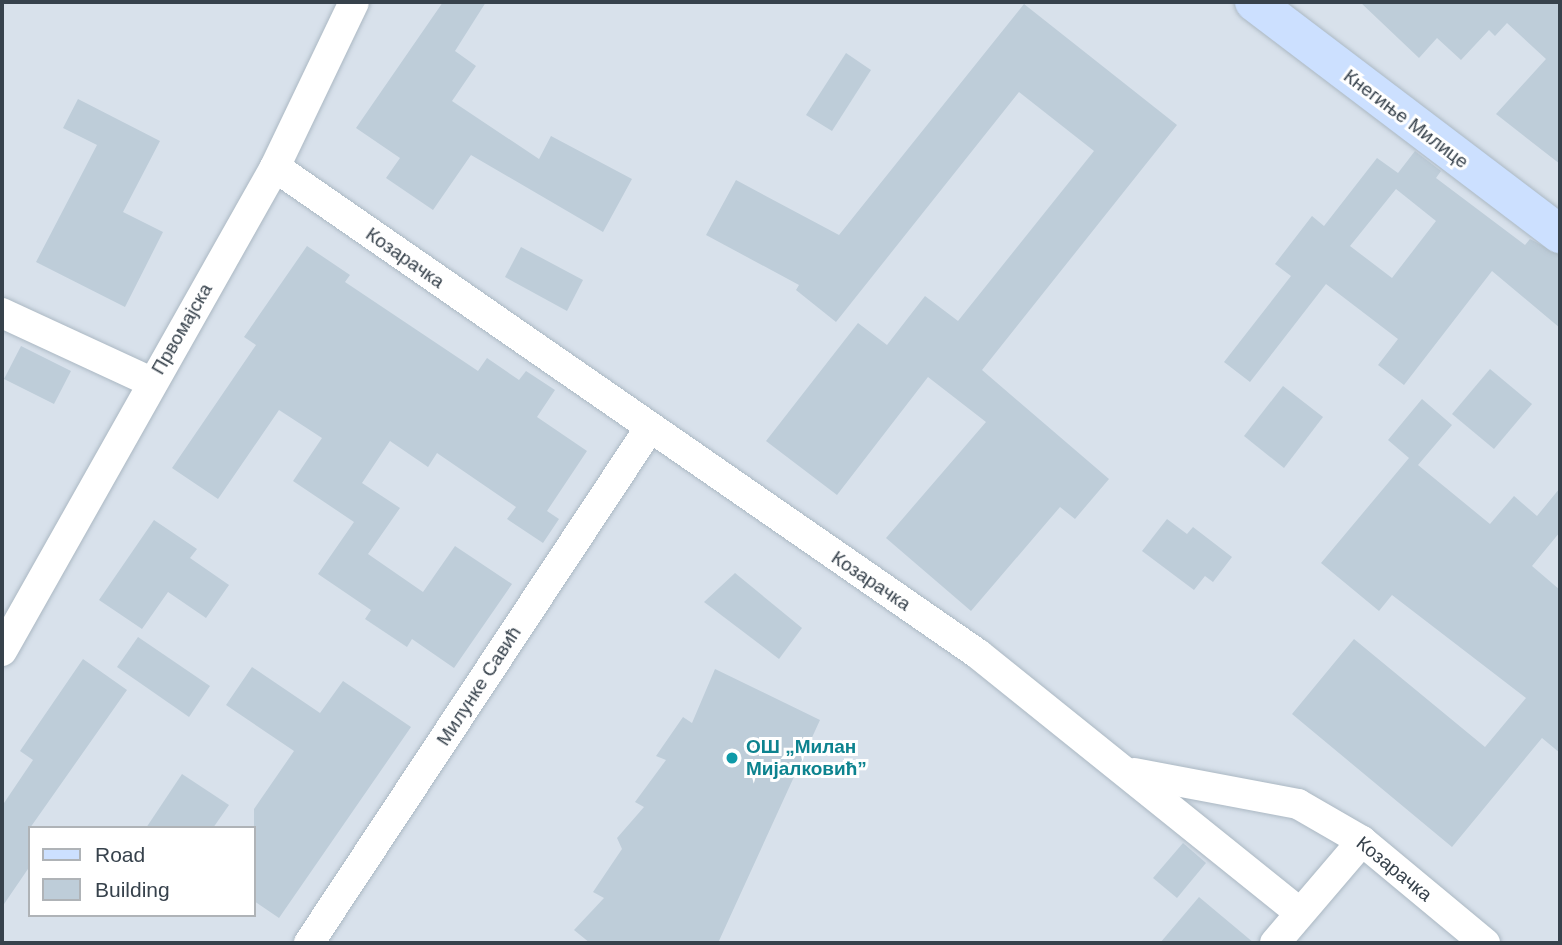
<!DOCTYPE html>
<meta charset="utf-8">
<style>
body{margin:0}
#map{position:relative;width:1562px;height:945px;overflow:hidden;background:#eaf0f6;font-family:Helvetica,sans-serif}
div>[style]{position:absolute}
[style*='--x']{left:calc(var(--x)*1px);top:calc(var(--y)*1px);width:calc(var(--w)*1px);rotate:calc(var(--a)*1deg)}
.residential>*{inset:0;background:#d8e1eb}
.building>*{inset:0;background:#becdd9}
.roads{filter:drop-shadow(0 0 2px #abb8c3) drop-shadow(0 0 2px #abb8c3)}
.street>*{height:30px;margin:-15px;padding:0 15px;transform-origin:15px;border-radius:15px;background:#fff}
.secondary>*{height:38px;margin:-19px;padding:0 19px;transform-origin:19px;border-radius:19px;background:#cce0ff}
.dots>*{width:19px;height:19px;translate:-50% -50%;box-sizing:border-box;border:4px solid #fff;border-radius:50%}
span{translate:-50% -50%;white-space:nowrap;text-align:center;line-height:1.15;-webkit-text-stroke:6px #fff;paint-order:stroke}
.street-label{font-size:19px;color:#37424c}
.culture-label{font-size:19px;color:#0d838f;font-weight:700}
.left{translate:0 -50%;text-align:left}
.frame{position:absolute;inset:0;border:4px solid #37424c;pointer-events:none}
.legend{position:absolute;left:28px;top:826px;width:228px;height:91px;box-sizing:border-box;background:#fff;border:2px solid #afb3b7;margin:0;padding:9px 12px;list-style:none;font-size:21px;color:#37424c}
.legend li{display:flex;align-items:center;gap:14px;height:35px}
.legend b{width:35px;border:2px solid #afb3b7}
</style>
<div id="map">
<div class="residential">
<i style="clip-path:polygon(evenodd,2px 2px,1560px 2px,1560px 943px,2px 943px,2px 2px,30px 828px,254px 828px,254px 915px,30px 915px,30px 828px)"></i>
</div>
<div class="building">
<i style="clip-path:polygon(443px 2px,486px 2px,455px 51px,476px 66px,452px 101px,539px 159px,551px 136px,632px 179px,603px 232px,471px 155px,433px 210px,386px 178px,400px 158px,356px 128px)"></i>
<i style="clip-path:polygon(1360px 2px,1560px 2px,1560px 164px,1496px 114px,1546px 59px,1507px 23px,1495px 36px,1489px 30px,1461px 60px,1437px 38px,1419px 58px)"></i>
<i style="clip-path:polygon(1024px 4px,1177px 125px,982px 370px,1109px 479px,1075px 519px,1060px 507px,971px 611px,886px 538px,986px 422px,928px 377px,837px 495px,766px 441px,858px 323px,887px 345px,925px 296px,958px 321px,1094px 151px,1019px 92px,836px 322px,796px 290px,799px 285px,706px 235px,736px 180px,839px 235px)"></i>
<i style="clip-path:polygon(846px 53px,871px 70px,832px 131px,806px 115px)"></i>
<i style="clip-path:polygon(78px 99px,160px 141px,123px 212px,163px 232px,125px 307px,36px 262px,97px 145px,63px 128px)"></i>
<i style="clip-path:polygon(evenodd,1415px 151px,1441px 171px,1436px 178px,1525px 245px,1530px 239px,1560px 255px,1560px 328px,1492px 271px,1404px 385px,1378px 365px,1398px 339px,1326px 284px,1250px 382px,1224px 362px,1291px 276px,1275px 264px,1312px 216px,1324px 226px,1377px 158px,1398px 173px,1415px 151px,1396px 189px,1436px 221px,1392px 278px,1350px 246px,1396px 189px)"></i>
<i style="clip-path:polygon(307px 246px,350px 275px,345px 282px,478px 371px,487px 358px,519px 380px,526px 371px,555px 390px,537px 417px,587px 451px,547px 511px,559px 519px,543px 543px,507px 519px,516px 507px,437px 453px,428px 467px,390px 441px,362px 483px,400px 508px,368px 554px,423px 592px,455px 546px,512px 584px,454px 668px,412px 639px,407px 647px,365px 619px,371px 610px,318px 574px,354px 522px,293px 481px,322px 438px,279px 410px,218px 499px,172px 468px,256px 345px,244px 337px)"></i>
<i style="clip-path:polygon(521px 247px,583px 280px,567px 311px,505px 277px)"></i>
<i style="clip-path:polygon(21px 346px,71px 371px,54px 404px,4px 379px)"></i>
<i style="clip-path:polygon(1490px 369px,1532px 404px,1494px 449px,1452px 414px)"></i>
<i style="clip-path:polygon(1283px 386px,1323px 417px,1284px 468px,1244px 436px)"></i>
<i style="clip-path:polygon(1422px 399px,1452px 425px,1418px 465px,1490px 524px,1514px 496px,1537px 516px,1560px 488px,1560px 532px,1532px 566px,1560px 590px,1560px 753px,1542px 738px,1452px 847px,1292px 714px,1354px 639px,1485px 747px,1526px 698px,1392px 595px,1379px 611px,1321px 563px,1409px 458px,1388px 440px)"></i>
<i style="clip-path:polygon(1167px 519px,1187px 534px,1193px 527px,1232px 557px,1213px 582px,1205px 576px,1194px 590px,1142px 551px)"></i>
<i style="clip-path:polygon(154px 520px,197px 549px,190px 558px,229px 585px,206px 618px,168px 592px,142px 629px,99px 600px)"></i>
<i style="clip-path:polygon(735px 573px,802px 628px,779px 659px,704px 602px)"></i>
<i style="clip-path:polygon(138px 637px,210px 686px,189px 717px,117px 667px)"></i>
<i style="clip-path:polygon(83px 659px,127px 690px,30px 828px,30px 866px,2px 907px,2px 806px,33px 760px,20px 751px)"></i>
<i style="clip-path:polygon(252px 667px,320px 713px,343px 681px,411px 727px,279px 918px,254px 901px,254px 809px,294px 751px,226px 705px)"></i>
<i style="clip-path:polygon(715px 669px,820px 720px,718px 943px,590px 943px,574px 930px,604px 898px,593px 892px,622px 849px,617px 838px,644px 807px,635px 802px,666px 760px,656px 756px,683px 717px,692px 723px)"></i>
<i style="clip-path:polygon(182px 774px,229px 805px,213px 828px,146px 828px)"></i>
<i style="clip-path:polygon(1183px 843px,1206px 863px,1177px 898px,1153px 878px)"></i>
<i style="clip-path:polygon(1199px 897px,1254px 943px,1160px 943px)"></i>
</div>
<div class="roads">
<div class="street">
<i style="--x:275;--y:167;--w:855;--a:34.71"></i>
<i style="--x:978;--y:654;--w:413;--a:38.8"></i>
<i style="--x:2;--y:313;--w:164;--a:24.8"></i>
<i style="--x:2;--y:651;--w:556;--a:-60.57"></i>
<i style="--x:275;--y:167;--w:183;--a:-64.4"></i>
<i style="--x:1134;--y:773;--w:167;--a:10.7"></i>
<i style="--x:1298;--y:804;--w:74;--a:30"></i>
<i style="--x:1362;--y:841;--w:160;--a:39.7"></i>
<i style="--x:309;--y:943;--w:616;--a:-56.52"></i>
<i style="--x:1275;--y:943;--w:134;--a:-49.5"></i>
</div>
<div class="secondary">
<i style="--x:1254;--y:2;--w:384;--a:37.2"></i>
</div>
</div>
<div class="dots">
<i style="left:732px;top:758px;background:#0f9aa8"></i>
</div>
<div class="street-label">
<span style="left:1406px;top:119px;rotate:37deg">Кнегиње Милице</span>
<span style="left:405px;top:258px;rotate:35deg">Козарачка</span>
<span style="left:182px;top:329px;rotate:-60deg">Првомајска</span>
<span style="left:871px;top:581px;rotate:34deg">Козарачка</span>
<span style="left:479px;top:686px;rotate:-57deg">Милунке Савић</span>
<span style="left:1394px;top:869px;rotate:39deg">Козарачка</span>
</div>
<div class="culture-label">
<span class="left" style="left:746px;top:758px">ОШ „Милан<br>Мијалковић”</span>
</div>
<div class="frame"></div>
<ul class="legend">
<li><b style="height:9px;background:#cce0ff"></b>Road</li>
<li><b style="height:19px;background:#becdd9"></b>Building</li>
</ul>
</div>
